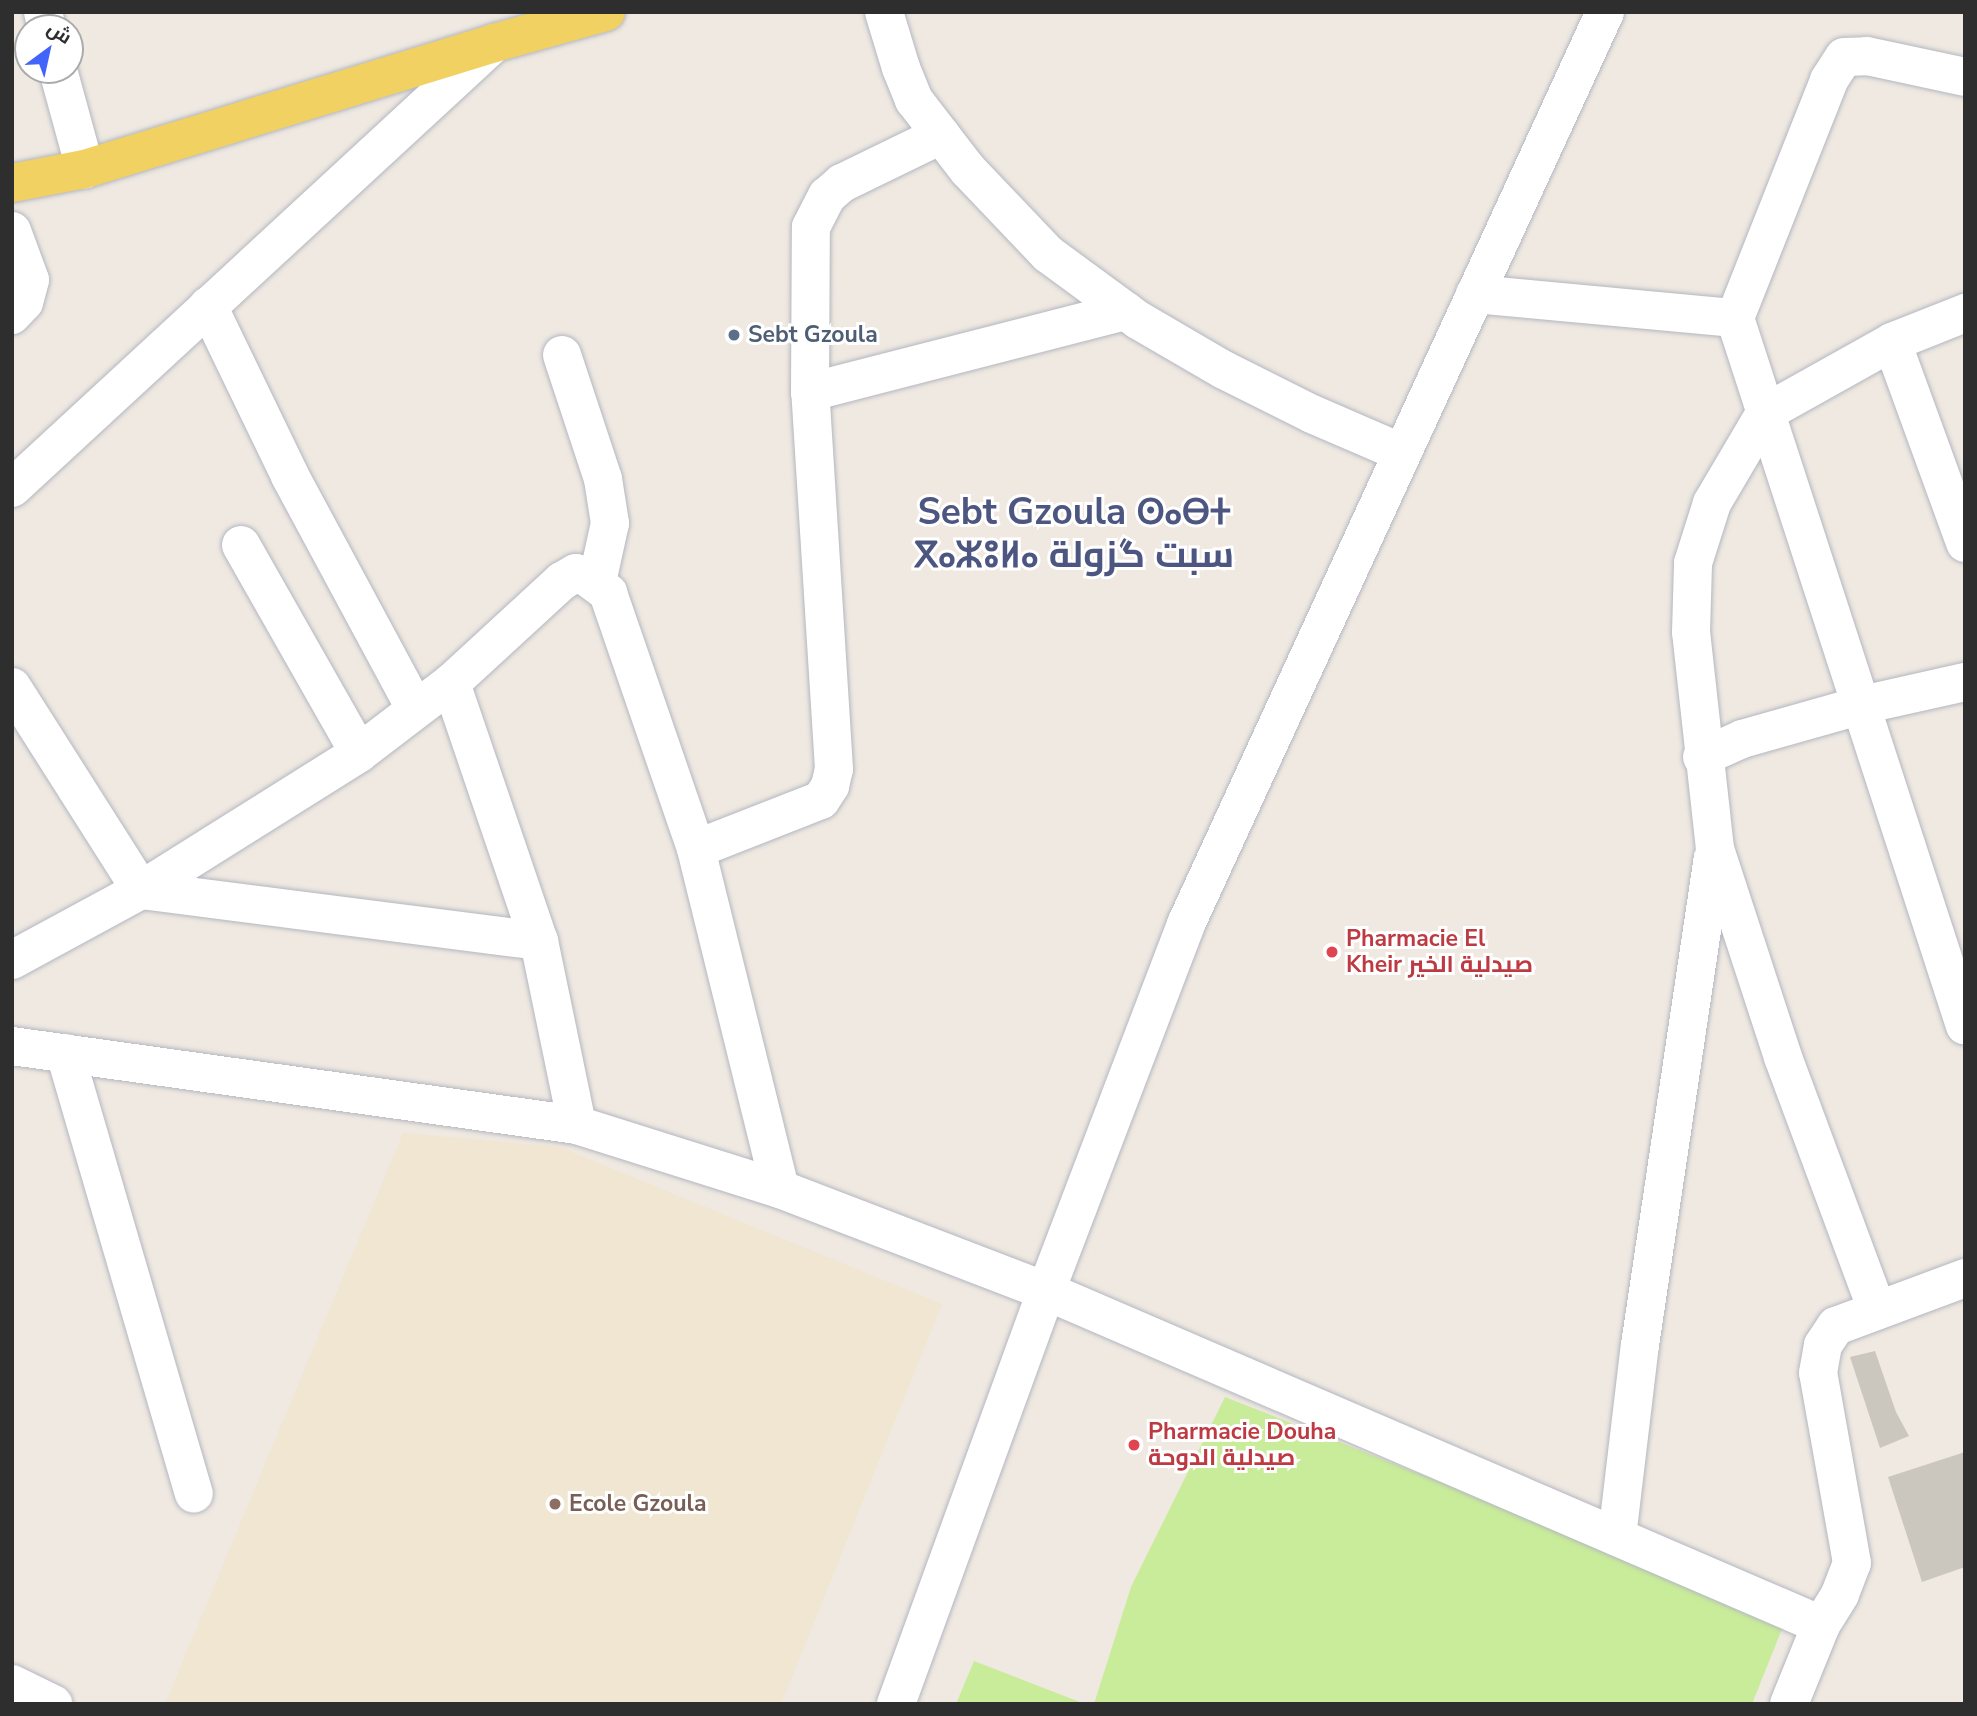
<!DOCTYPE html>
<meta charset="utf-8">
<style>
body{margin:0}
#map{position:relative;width:1977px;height:1716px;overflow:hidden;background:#efe9e1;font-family:"Nunito Sans",Cairo,"Noto Sans Tifinagh",sans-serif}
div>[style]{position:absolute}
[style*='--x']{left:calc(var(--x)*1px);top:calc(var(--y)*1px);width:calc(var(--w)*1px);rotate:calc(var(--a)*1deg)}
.education>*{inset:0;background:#f0e6d1}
.pitch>*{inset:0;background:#c9ec9a}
.building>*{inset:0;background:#cbc7bf}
.roads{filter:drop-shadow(0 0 2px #b4b7c1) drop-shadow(0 0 2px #b4b7c1)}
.street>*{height:38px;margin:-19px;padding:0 19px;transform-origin:19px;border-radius:19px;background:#fff}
.secondary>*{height:38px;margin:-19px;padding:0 19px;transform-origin:19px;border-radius:19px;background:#fff}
.primary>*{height:38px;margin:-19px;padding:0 19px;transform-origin:19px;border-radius:19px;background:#f2d163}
.dots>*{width:19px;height:19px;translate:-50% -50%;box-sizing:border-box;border:4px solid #fff;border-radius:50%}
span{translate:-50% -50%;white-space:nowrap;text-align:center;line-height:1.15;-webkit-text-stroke:6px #fff;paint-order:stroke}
.service-label{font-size:23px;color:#4e5e75;font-weight:700}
.left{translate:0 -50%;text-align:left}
.health-label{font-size:23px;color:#be3a42;font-weight:700}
.education-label{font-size:23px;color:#785e54;font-weight:700}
.town-label{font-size:37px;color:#4d5680;font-weight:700}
.frame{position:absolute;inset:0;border:14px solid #2e2e2e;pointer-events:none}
.north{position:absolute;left:14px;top:14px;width:70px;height:70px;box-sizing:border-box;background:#fff;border:2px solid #ababab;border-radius:50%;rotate:33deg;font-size:19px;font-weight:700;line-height:28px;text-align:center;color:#2e2e2e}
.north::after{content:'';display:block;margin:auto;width:24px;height:32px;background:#4264fb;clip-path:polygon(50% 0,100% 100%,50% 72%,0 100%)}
</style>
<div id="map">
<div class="education">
<i style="clip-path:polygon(403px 1133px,559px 1147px,942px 1304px,781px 1704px,165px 1704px)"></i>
</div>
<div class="pitch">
<i style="clip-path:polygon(1225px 1397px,1786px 1619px,1752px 1704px,1094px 1704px,1131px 1587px)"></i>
<i style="clip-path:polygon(974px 1661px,1085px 1704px,956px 1704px)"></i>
</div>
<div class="building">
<i style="clip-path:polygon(1875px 1351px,1896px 1412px,1909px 1436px,1880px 1448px,1850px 1357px)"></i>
<i style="clip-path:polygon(1965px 1452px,1965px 1567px,1922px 1582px,1888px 1477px)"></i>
</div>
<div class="roads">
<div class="street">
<i style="--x:43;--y:12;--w:16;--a:76"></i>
<i style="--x:884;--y:12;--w:59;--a:73.1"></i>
<i style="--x:901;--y:68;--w:35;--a:68"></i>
<i style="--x:914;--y:100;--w:88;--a:52.4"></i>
<i style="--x:968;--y:170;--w:116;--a:46.4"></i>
<i style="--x:1048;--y:254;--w:112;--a:36.3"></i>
<i style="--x:1138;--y:320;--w:99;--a:30.2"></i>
<i style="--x:1224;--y:370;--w:98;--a:26.6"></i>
<i style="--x:1312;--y:414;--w:98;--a:23.4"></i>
<i style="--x:58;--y:70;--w:103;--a:74.7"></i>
<i style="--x:12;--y:231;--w:52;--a:69.8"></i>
<i style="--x:30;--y:280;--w:23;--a:105"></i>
<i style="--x:24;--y:302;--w:18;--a:133"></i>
<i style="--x:1475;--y:294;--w:261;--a:5.3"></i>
<i style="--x:1735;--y:318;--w:256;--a:-68.4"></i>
<i style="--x:1829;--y:80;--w:27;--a:-57"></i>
<i style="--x:1844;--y:57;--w:23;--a:-2"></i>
<i style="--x:1867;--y:56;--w:100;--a:12.1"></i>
<i style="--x:208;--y:306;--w:189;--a:64.2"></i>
<i style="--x:290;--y:476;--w:264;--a:61.7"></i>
<i style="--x:1735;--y:318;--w:744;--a:72"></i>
<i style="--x:1892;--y:342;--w:214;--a:70"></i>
<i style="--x:562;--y:355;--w:131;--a:71.7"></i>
<i style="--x:603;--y:479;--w:45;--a:81"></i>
<i style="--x:610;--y:523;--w:60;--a:102.4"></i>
<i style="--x:810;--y:392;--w:326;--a:-14.4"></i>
<i style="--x:12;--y:488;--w:656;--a:-42.71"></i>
<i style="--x:241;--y:545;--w:239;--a:60.4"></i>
<i style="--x:451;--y:683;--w:273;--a:71.2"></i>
<i style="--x:539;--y:941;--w:188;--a:78.3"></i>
<i style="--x:12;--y:687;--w:241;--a:57.6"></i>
<i style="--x:141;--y:890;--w:401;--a:7.3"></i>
<i style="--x:1702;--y:757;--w:44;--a:-24.2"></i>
<i style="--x:1742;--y:739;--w:125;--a:-15.8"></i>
<i style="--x:1862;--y:705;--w:106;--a:-12.6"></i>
<i style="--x:696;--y:849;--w:134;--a:-21.4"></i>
<i style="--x:821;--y:800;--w:17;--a:-57"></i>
<i style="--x:830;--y:786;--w:17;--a:-77"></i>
<i style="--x:834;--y:769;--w:378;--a:-93.6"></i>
<i style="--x:810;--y:392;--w:165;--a:-89.7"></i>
<i style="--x:811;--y:227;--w:35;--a:-63"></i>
<i style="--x:827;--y:196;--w:20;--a:-41"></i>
<i style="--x:842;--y:183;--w:110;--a:-25.9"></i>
<i style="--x:12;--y:960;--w:147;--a:-28.5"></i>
<i style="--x:141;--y:890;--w:257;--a:-32.1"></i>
<i style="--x:359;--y:753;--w:116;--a:-37.3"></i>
<i style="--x:451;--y:683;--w:151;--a:-42.6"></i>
<i style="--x:562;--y:581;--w:16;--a:-30"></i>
<i style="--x:576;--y:573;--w:9;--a:18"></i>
<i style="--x:585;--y:576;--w:29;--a:36"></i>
<i style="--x:608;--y:593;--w:271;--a:71"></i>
<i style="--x:696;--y:849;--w:350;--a:76.1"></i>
<i style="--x:12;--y:1046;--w:570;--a:7.96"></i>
<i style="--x:577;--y:1125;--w:213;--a:17.5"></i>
<i style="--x:780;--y:1189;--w:285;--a:21"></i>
<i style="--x:1046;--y:1291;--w:844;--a:23.31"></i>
<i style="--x:65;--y:1053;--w:459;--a:73.7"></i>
<i style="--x:1877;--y:1310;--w:270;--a:-110.4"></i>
<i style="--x:1783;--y:1057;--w:219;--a:-108.1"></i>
<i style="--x:1715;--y:849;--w:218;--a:-96.3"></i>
<i style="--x:1691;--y:632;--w:69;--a:-88.3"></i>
<i style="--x:1693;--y:563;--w:63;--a:-72.4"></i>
<i style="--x:1712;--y:503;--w:104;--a:-59.5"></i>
<i style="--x:1765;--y:413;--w:145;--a:-29.2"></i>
<i style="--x:1892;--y:342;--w:79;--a:-21.7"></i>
<i style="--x:1617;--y:1537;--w:193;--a:-83.2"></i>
<i style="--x:1640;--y:1345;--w:492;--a:-81.5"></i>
<i style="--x:12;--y:1684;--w:46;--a:26"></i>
<i style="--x:1789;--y:1704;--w:85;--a:-67.9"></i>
<i style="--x:1821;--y:1625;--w:36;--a:-58"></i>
<i style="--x:1840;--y:1594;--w:33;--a:-69"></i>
<i style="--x:1852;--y:1563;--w:193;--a:-100.1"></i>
<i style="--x:1818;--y:1373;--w:28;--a:-80"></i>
<i style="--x:1823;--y:1345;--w:23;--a:-56"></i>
<i style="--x:1836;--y:1326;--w:138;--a:-20.4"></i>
</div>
<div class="secondary">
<i style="--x:896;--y:1704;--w:439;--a:-70"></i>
<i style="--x:1046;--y:1291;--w:393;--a:-69.1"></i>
<i style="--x:1186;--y:924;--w:1004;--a:-65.32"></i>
</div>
<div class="primary">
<i style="--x:12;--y:183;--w:74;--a:-10.9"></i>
<i style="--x:85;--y:169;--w:428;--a:-17.1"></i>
<i style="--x:494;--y:43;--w:116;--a:-15.5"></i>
</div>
</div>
<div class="dots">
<i style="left:734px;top:335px;background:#5c6f8a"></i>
<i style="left:1332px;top:952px;background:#e0444e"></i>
<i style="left:1134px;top:1445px;background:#e0444e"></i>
<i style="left:555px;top:1504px;background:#8d6e63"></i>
</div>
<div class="service-label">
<span class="left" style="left:748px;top:335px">Sebt Gzoula</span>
</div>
<div class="health-label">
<span class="left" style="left:1346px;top:952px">Pharmacie El<br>Kheir صيدلية الخير</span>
<span class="left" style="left:1148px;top:1445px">Pharmacie Douha<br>صيدلية الدوحة</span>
</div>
<div class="education-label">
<span class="left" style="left:569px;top:1504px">Ecole Gzoula</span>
</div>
<div class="town-label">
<span style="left:1074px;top:534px">Sebt Gzoula ⵙⴰⴱⵜ<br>ⴳⴰⵣⵓⵍⴰ سبت گزولة</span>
</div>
<div class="frame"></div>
<div class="north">ش</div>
</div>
